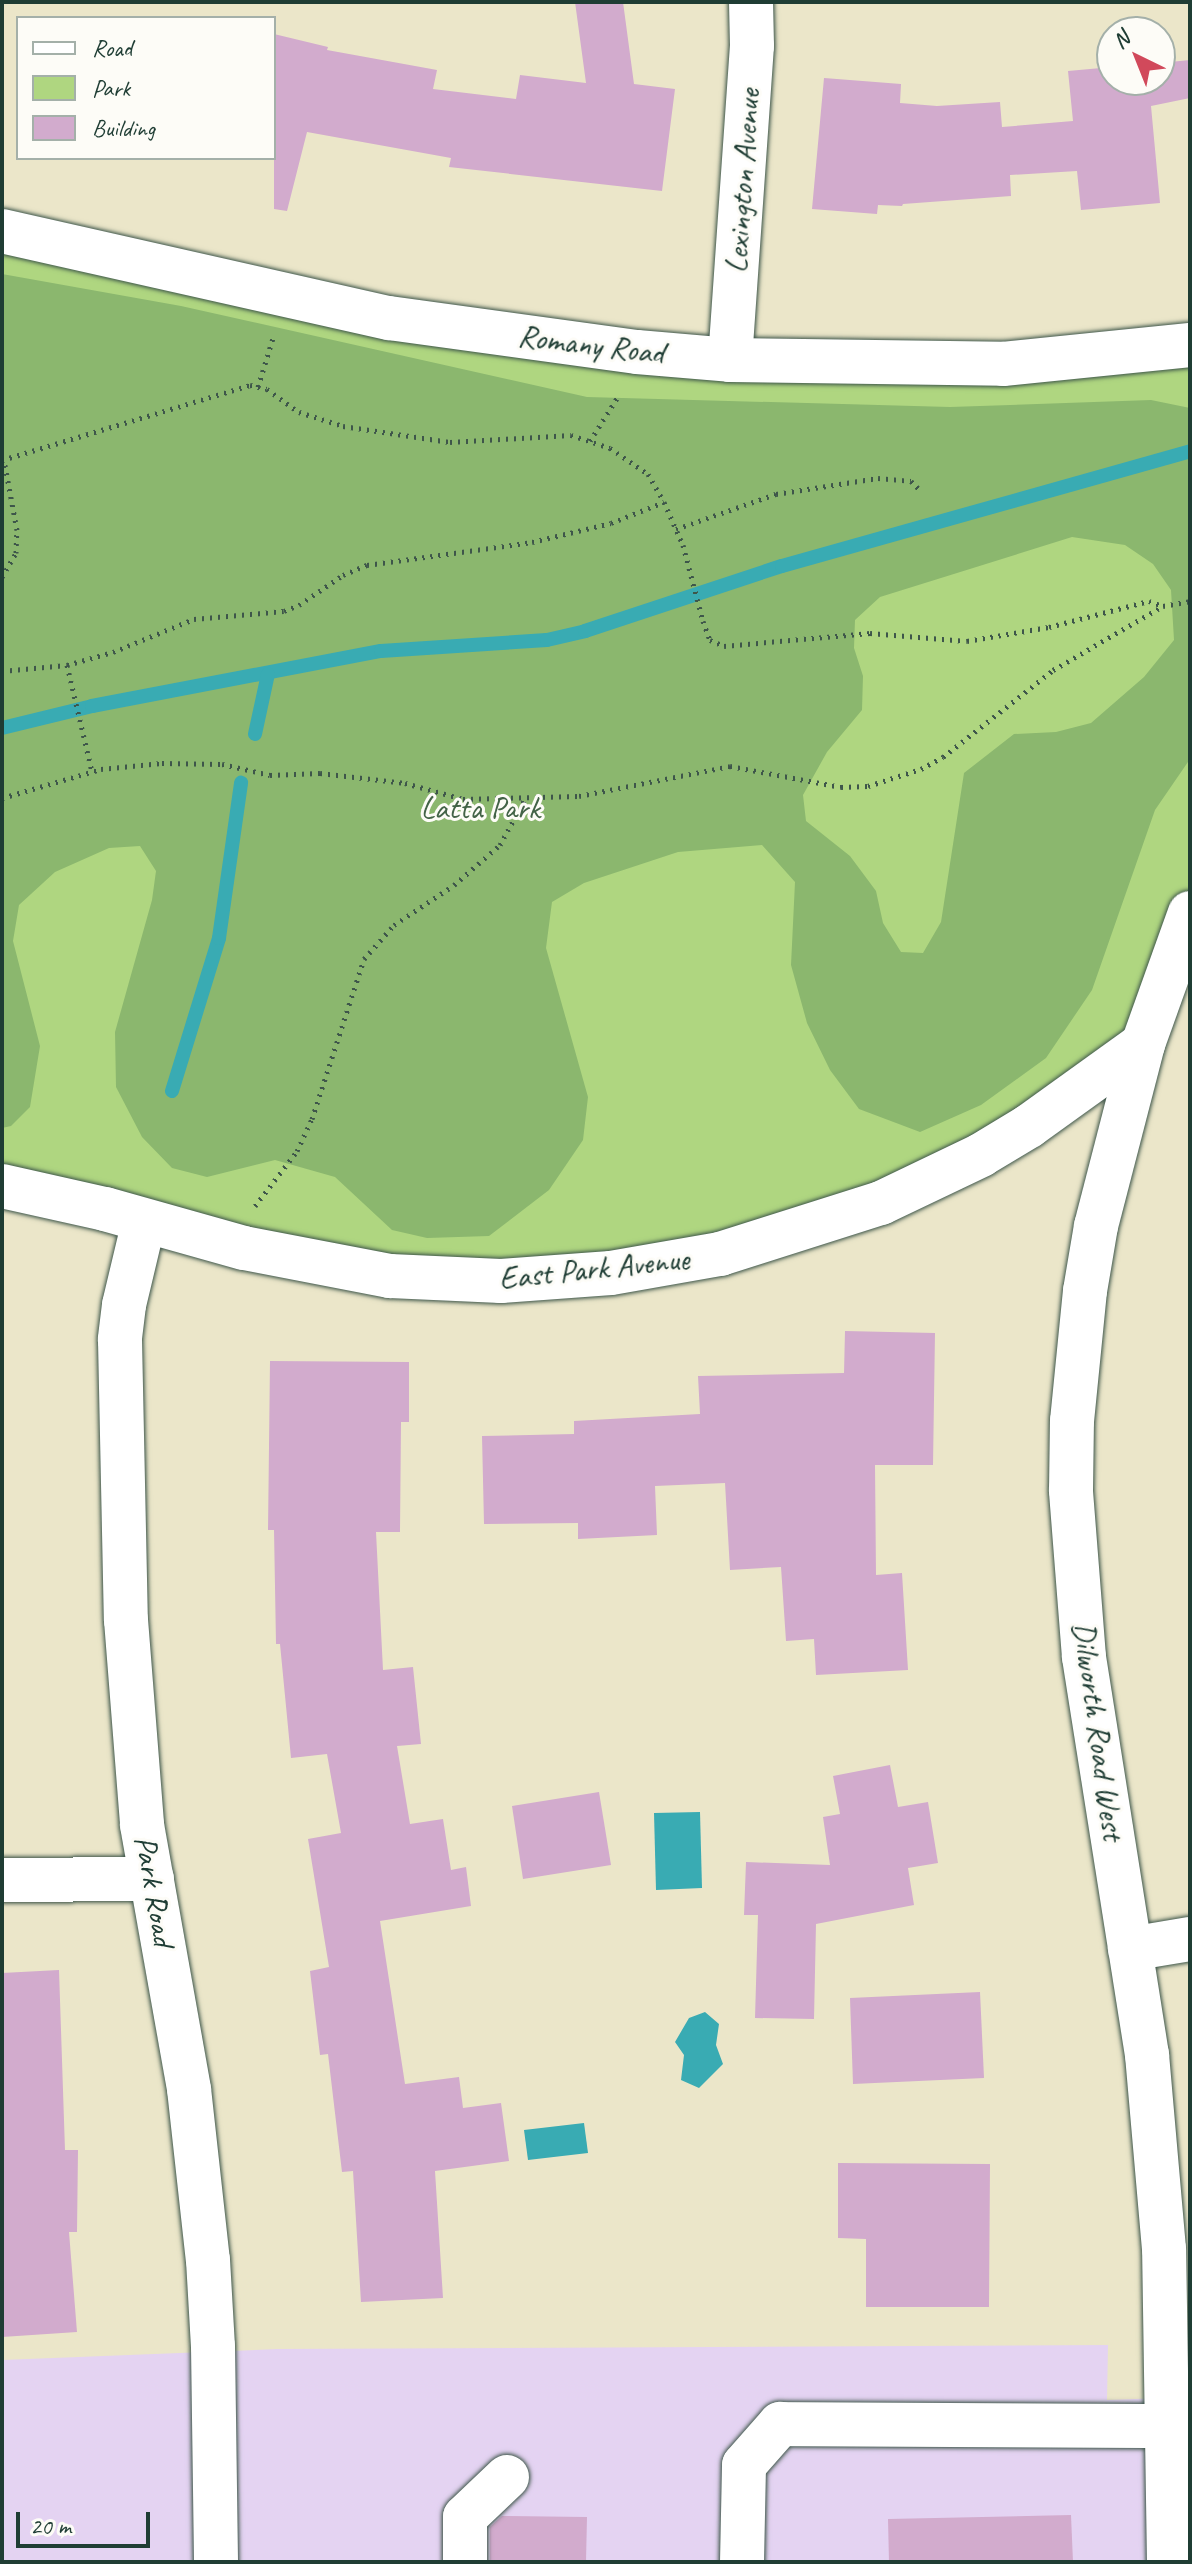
<!DOCTYPE html>
<style>
body{margin:0}
#map{position:relative;width:1192px;height:2564px;overflow:hidden;background:#ebe6c9;font-family:Caveat,sans-serif}
div>[style]{position:absolute}
[style*='--x']{left:calc(var(--x)*1px);top:calc(var(--y)*1px);width:calc(var(--w)*1px);rotate:calc(var(--a)*1deg)}
.built>*{inset:0;background:#e4d3f2}
.green>*{inset:0;background:#afd680}
.forest>*{inset:0;background:#8bb76e}
.water>*{inset:0;background:#39abb3}
.stream>*{height:14px;margin:-7px;padding:0 7px;transform-origin:7px;border-radius:7px;background:#39abb3}
.building>*{inset:0;background:#d2abcd}
.path>*{height:5px;margin-top:-2.5px;transform-origin:0;background:repeating-linear-gradient(90deg,#3e564a 0 2px,transparent 0 8px)}
.roads{filter:drop-shadow(0 0 2px #3e564a) drop-shadow(0 0 2px #3e564a)}
.minor>*{height:44px;margin:-22px;padding:0 22px;transform-origin:22px;border-radius:22px;background:#fff}
span{translate:-50% -50%;white-space:nowrap;text-align:center;line-height:1.15;-webkit-text-stroke:6px #fdfcf7;paint-order:stroke}
.street-label{font-size:32px;color:#1f3d34}
.park-label{font-size:32px;color:#436347}
.frame{position:absolute;inset:0;border:4px solid #1f3d34;pointer-events:none}
.legend{position:absolute;left:16px;top:16px;width:260px;height:144px;box-sizing:border-box;background:#fdfcf7;border:2px solid #a4b0a9;margin:0;padding:10px 14px;list-style:none;font-size:24px;color:#1f3d34}
.legend li{display:flex;align-items:center;gap:16px;height:40px}
.legend b{width:40px;border:2px solid #a4b0a9}
.north{position:absolute;left:1096px;top:16px;width:80px;height:80px;box-sizing:border-box;background:#fdfcf7;border:2px solid #a4b0a9;border-radius:50%;rotate:317deg;font-size:22px;font-weight:700;line-height:32px;text-align:center;color:#1f3d34}
.north::after{content:'';display:block;margin:auto;width:28px;height:36px;background:#d1495b;clip-path:polygon(50% 0,100% 100%,50% 72%,0 100%)}
.scale{position:absolute;left:16px;top:2512px;width:134px;height:36px;box-sizing:border-box;border:4px solid #1f3d34;border-top:0;padding-left:10px;font-size:24px;line-height:28px;white-space:nowrap;color:#1f3d34;-webkit-text-stroke:6px #fdfcf7;paint-order:stroke}
</style>
<div id="map">
<div class="built">
<i style="clip-path:polygon(1108px 2345px,1107px 2400px,1190px 2397px,1190px 2562px,2px 2562px,2px 2360px,278px 2349px)"></i>
</div>
<div class="green">
<i style="clip-path:polygon(2px 232px,623px 351px,1190px 345px,1190px 913px,1143px 1044px,881px 1203px,501px 1281px,2px 1186px)"></i>
</div>
<div class="forest">
<i style="clip-path:polygon(evenodd,2px 274px,181px 306px,587px 397px,950px 407px,1151px 400px,1190px 408px,1190px 759px,1155px 810px,1092px 990px,1046px 1058px,981px 1105px,920px 1132px,859px 1109px,830px 1070px,807px 1023px,791px 965px,795px 882px,762px 845px,678px 852px,584px 883px,552px 902px,546px 948px,588px 1097px,583px 1140px,549px 1190px,489px 1236px,427px 1238px,392px 1230px,335px 1177px,275px 1160px,207px 1177px,172px 1168px,142px 1137px,116px 1087px,115px 1032px,152px 900px,156px 871px,140px 846px,109px 848px,55px 872px,19px 905px,13px 941px,40px 1046px,30px 1107px,11px 1126px,2px 1128px,2px 274px,1072px 537px,1125px 545px,1153px 564px,1171px 590px,1174px 640px,1144px 677px,1091px 723px,1056px 732px,1014px 734px,964px 773px,941px 922px,923px 953px,901px 952px,883px 923px,876px 891px,850px 856px,806px 821px,803px 795px,827px 752px,862px 710px,863px 676px,854px 648px,855px 620px,880px 597px,1072px 537px)"></i>
</div>
<div class="water">
<i style="clip-path:polygon(700px 1812px,702px 1888px,656px 1890px,654px 1813px)"></i>
<i style="clip-path:polygon(705px 2012px,719px 2024px,716px 2045px,723px 2064px,699px 2088px,681px 2080px,684px 2055px,675px 2042px,689px 2018px)"></i>
<i style="clip-path:polygon(584px 2123px,588px 2153px,528px 2160px,524px 2130px)"></i>
</div>
<div class="stream">
<i style="--x:2;--y:728;--w:93;--a:-13.7"></i>
<i style="--x:92;--y:706;--w:294;--a:-10.8"></i>
<i style="--x:381;--y:651;--w:166;--a:-3.8"></i>
<i style="--x:547;--y:640;--w:39;--a:-13"></i>
<i style="--x:585;--y:631;--w:207;--a:-18.3"></i>
<i style="--x:782;--y:566;--w:424;--a:-15.7"></i>
<i style="--x:255;--y:734;--w:61;--a:-77.8"></i>
<i style="--x:172;--y:1091;--w:160;--a:-72.9"></i>
<i style="--x:219;--y:938;--w:157;--a:-81.9"></i>
</div>
<div class="building">
<i style="clip-path:polygon(575px 2px,623px 2px,634px 84px,675px 89px,662px 191px,449px 167px,451px 158px,307px 132px,287px 211px,274px 209px,274px 34px,328px 47px,327px 50px,437px 70px,433px 89px,516px 99px,520px 75px,586px 83px)"></i>
<i style="clip-path:polygon(1190px 60px,1190px 98px,1151px 106px,1160px 203px,1081px 210px,1077px 171px,1010px 175px,1011px 196px,903px 204px,902px 206px,878px 205px,877px 214px,812px 209px,824px 78px,901px 84px,900px 103px,937px 106px,1000px 102px,1002px 127px,1073px 121px,1068px 71px,1112px 67px,1112px 80px,1160px 80px,1160px 63px)"></i>
<i style="clip-path:polygon(845px 1331px,935px 1333px,933px 1465px,875px 1465px,876px 1575px,902px 1573px,908px 1670px,816px 1675px,814px 1639px,786px 1641px,781px 1567px,730px 1570px,725px 1483px,655px 1486px,657px 1535px,578px 1539px,578px 1523px,484px 1524px,482px 1436px,574px 1434px,574px 1421px,700px 1414px,698px 1376px,844px 1373px)"></i>
<i style="clip-path:polygon(270px 1361px,409px 1362px,409px 1422px,401px 1422px,400px 1532px,376px 1532px,383px 1670px,413px 1667px,421px 1744px,397px 1746px,410px 1824px,443px 1819px,451px 1870px,466px 1867px,471px 1906px,380px 1921px,405px 2084px,459px 2077px,463px 2108px,501px 2103px,509px 2161px,435px 2171px,443px 2298px,361px 2302px,353px 2171px,342px 2172px,328px 2054px,320px 2055px,310px 1971px,329px 1967px,308px 1839px,341px 1833px,327px 1754px,291px 1758px,280px 1644px,276px 1644px,274px 1530px,268px 1530px)"></i>
<i style="clip-path:polygon(890px 1765px,898px 1807px,928px 1802px,938px 1863px,908px 1868px,914px 1905px,816px 1924px,814px 2019px,755px 2018px,758px 1915px,744px 1915px,746px 1862px,830px 1865px,823px 1817px,840px 1814px,833px 1776px)"></i>
<i style="clip-path:polygon(599px 1792px,611px 1865px,523px 1879px,512px 1806px)"></i>
<i style="clip-path:polygon(59px 1970px,65px 2150px,78px 2150px,77px 2232px,69px 2232px,77px 2332px,2px 2337px,2px 1973px)"></i>
<i style="clip-path:polygon(980px 1992px,984px 2078px,853px 2084px,850px 1998px)"></i>
<i style="clip-path:polygon(838px 2163px,990px 2164px,989px 2307px,866px 2307px,866px 2239px,838px 2238px)"></i>
<i style="clip-path:polygon(1071px 2515px,1073px 2562px,889px 2562px,888px 2519px)"></i>
<i style="clip-path:polygon(502px 2516px,587px 2517px,586px 2562px,490px 2562px,490px 2527px)"></i>
</div>
<div class="path">
<i style="--x:258;--y:387;--w:51;--a:-73"></i>
<i style="--x:590;--y:441;--w:54;--a:-57.8"></i>
<i style="--x:2;--y:460;--w:259;--a:-16.8"></i>
<i style="--x:250;--y:385;--w:17;--a:13"></i>
<i style="--x:267;--y:389;--w:39;--a:36"></i>
<i style="--x:299;--y:412;--w:46;--a:17.7"></i>
<i style="--x:343;--y:426;--w:108;--a:8.5"></i>
<i style="--x:450;--y:442;--w:121;--a:-3.3"></i>
<i style="--x:571;--y:435;--w:41;--a:18.4"></i>
<i style="--x:610;--y:448;--w:46;--a:34.4"></i>
<i style="--x:648;--y:474;--w:32;--a:60"></i>
<i style="--x:676;--y:529;--w:106;--a:-19.3"></i>
<i style="--x:776;--y:494;--w:103;--a:-8.9"></i>
<i style="--x:878;--y:478;--w:33;--a:5"></i>
<i style="--x:911;--y:481;--w:13;--a:45"></i>
<i style="--x:2;--y:577;--w:28;--a:-60"></i>
<i style="--x:16;--y:553;--w:23;--a:-88"></i>
<i style="--x:17;--y:530;--w:71;--a:-100.5"></i>
<i style="--x:67;--y:665;--w:110;--a:76.8"></i>
<i style="--x:2;--y:671;--w:65;--a:-5.3"></i>
<i style="--x:67;--y:665;--w:48;--a:-15.8"></i>
<i style="--x:113;--y:652;--w:87;--a:-22.2"></i>
<i style="--x:194;--y:619;--w:90;--a:-5.1"></i>
<i style="--x:284;--y:611;--w:16;--a:-22"></i>
<i style="--x:299;--y:605;--w:53;--a:-34.3"></i>
<i style="--x:343;--y:575;--w:26;--a:-23"></i>
<i style="--x:367;--y:565;--w:167;--a:-7.9"></i>
<i style="--x:532;--y:542;--w:81;--a:-13.5"></i>
<i style="--x:611;--y:523;--w:57;--a:-21.6"></i>
<i style="--x:664;--y:502;--w:47;--a:66.2"></i>
<i style="--x:683;--y:545;--w:79;--a:75.3"></i>
<i style="--x:703;--y:621;--w:20;--a:70"></i>
<i style="--x:710;--y:640;--w:15;--a:23"></i>
<i style="--x:724;--y:646;--w:147;--a:-5.1"></i>
<i style="--x:870;--y:633;--w:97;--a:4.7"></i>
<i style="--x:967;--y:641;--w:83;--a:-9.7"></i>
<i style="--x:1049;--y:627;--w:103;--a:-14.6"></i>
<i style="--x:1149;--y:601;--w:15;--a:20"></i>
<i style="--x:2;--y:798;--w:103;--a:-16.3"></i>
<i style="--x:101;--y:769;--w:61;--a:-5.6"></i>
<i style="--x:162;--y:763;--w:60;--a:1"></i>
<i style="--x:222;--y:764;--w:49;--a:12.9"></i>
<i style="--x:270;--y:775;--w:50;--a:-2.3"></i>
<i style="--x:320;--y:773;--w:86;--a:6.7"></i>
<i style="--x:405;--y:783;--w:60;--a:15.4"></i>
<i style="--x:463;--y:799;--w:116;--a:-1.5"></i>
<i style="--x:579;--y:796;--w:154;--a:-11.2"></i>
<i style="--x:730;--y:766;--w:113;--a:10.7"></i>
<i style="--x:841;--y:787;--w:27;--a:-2"></i>
<i style="--x:868;--y:786;--w:56;--a:-17.8"></i>
<i style="--x:921;--y:769;--w:25;--a:-29"></i>
<i style="--x:943;--y:757;--w:140;--a:-38.3"></i>
<i style="--x:1053;--y:670;--w:127;--a:-30.2"></i>
<i style="--x:1163;--y:606;--w:27;--a:-10"></i>
<i style="--x:255;--y:1206;--w:69;--a:-52.6"></i>
<i style="--x:297;--y:1151;--w:35;--a:-65"></i>
<i style="--x:312;--y:1119;--w:168;--a:-72"></i>
<i style="--x:364;--y:959;--w:45;--a:-48.6"></i>
<i style="--x:394;--y:925;--w:72;--a:-33.7"></i>
<i style="--x:454;--y:885;--w:61;--a:-41"></i>
<i style="--x:500;--y:845;--w:52;--a:-61.5"></i>
</div>
<div class="roads">
<div class="minor">
<i style="--x:2;--y:231;--w:397;--a:12.7"></i>
<i style="--x:389;--y:318;--w:250;--a:7.8"></i>
<i style="--x:637;--y:352;--w:93;--a:4.9"></i>
<i style="--x:730;--y:360;--w:273;--a:0.8"></i>
<i style="--x:1003;--y:364;--w:188;--a:-5.8"></i>
<i style="--x:730;--y:360;--w:315;--a:-86"></i>
<i style="--x:752;--y:46;--w:44;--a:-91.3"></i>
<i style="--x:2;--y:1186;--w:106;--a:12.6"></i>
<i style="--x:105;--y:1209;--w:144;--a:15.7"></i>
<i style="--x:244;--y:1248;--w:149;--a:10.9"></i>
<i style="--x:390;--y:1276;--w:111;--a:2.6"></i>
<i style="--x:501;--y:1281;--w:110;--a:-4.2"></i>
<i style="--x:611;--y:1273;--w:111;--a:-9.9"></i>
<i style="--x:720;--y:1254;--w:169;--a:-17.6"></i>
<i style="--x:881;--y:1203;--w:111;--a:-25.6"></i>
<i style="--x:981;--y:1155;--w:56;--a:-31.1"></i>
<i style="--x:1029;--y:1126;--w:140;--a:-35.7"></i>
<i style="--x:144;--y:1221;--w:86;--a:103.4"></i>
<i style="--x:124;--y:1305;--w:35;--a:97"></i>
<i style="--x:120;--y:1340;--w:280;--a:88.8"></i>
<i style="--x:126;--y:1620;--w:206;--a:85.5"></i>
<i style="--x:142;--y:1825;--w:268;--a:79.9"></i>
<i style="--x:189;--y:2089;--w:172;--a:83.7"></i>
<i style="--x:208;--y:2260;--w:86;--a:86.7"></i>
<i style="--x:213;--y:2346;--w:216;--a:89.2"></i>
<i style="--x:2;--y:1880;--w:150;--a:-0.4"></i>
<i style="--x:1130;--y:1949;--w:61;--a:-9.5"></i>
<i style="--x:465;--y:2562;--w:45;--a:-90"></i>
<i style="--x:465;--y:2517;--w:58;--a:-43.6"></i>
<i style="--x:742;--y:2562;--w:97;--a:-88.8"></i>
<i style="--x:744;--y:2465;--w:55;--a:-48.7"></i>
<i style="--x:780;--y:2424;--w:389;--a:0.3"></i>
<i style="--x:1169;--y:2562;--w:313;--a:-90.9"></i>
<i style="--x:1164;--y:2249;--w:195;--a:-95"></i>
<i style="--x:1147;--y:2055;--w:403;--a:-99"></i>
<i style="--x:1084;--y:1657;--w:168;--a:-94.5"></i>
<i style="--x:1071;--y:1490;--w:69;--a:-89.2"></i>
<i style="--x:1072;--y:1421;--w:131;--a:-84.3"></i>
<i style="--x:1085;--y:1291;--w:66;--a:-80.4"></i>
<i style="--x:1096;--y:1226;--w:188;--a:-75.5"></i>
<i style="--x:1143;--y:1044;--w:139;--a:-70.3"></i>
</div>
</div>
<div class="street-label">
<span style="left:743px;top:181px;rotate:-86deg">Lexington Avenue</span>
<span style="left:591px;top:345px;rotate:7deg">Romany Road</span>
<span style="left:594px;top:1269px;rotate:-6deg">East Park Avenue</span>
<span style="left:1098px;top:1731px;rotate:82deg">Dilworth Road West</span>
<span style="left:154px;top:1891px;rotate:80deg">Park Road</span>
</div>
<div class="park-label">
<span style="left:480px;top:808px">Latta Park</span>
</div>
<div class="frame"></div>
<ul class="legend">
<li><b style="height:10px;background:#fff"></b>Road</li>
<li><b style="height:22px;background:#afd680"></b>Park</li>
<li><b style="height:22px;background:#d2abcd"></b>Building</li>
</ul>
<div class="north">N</div>
<div class="scale">20 m</div>
</div>
